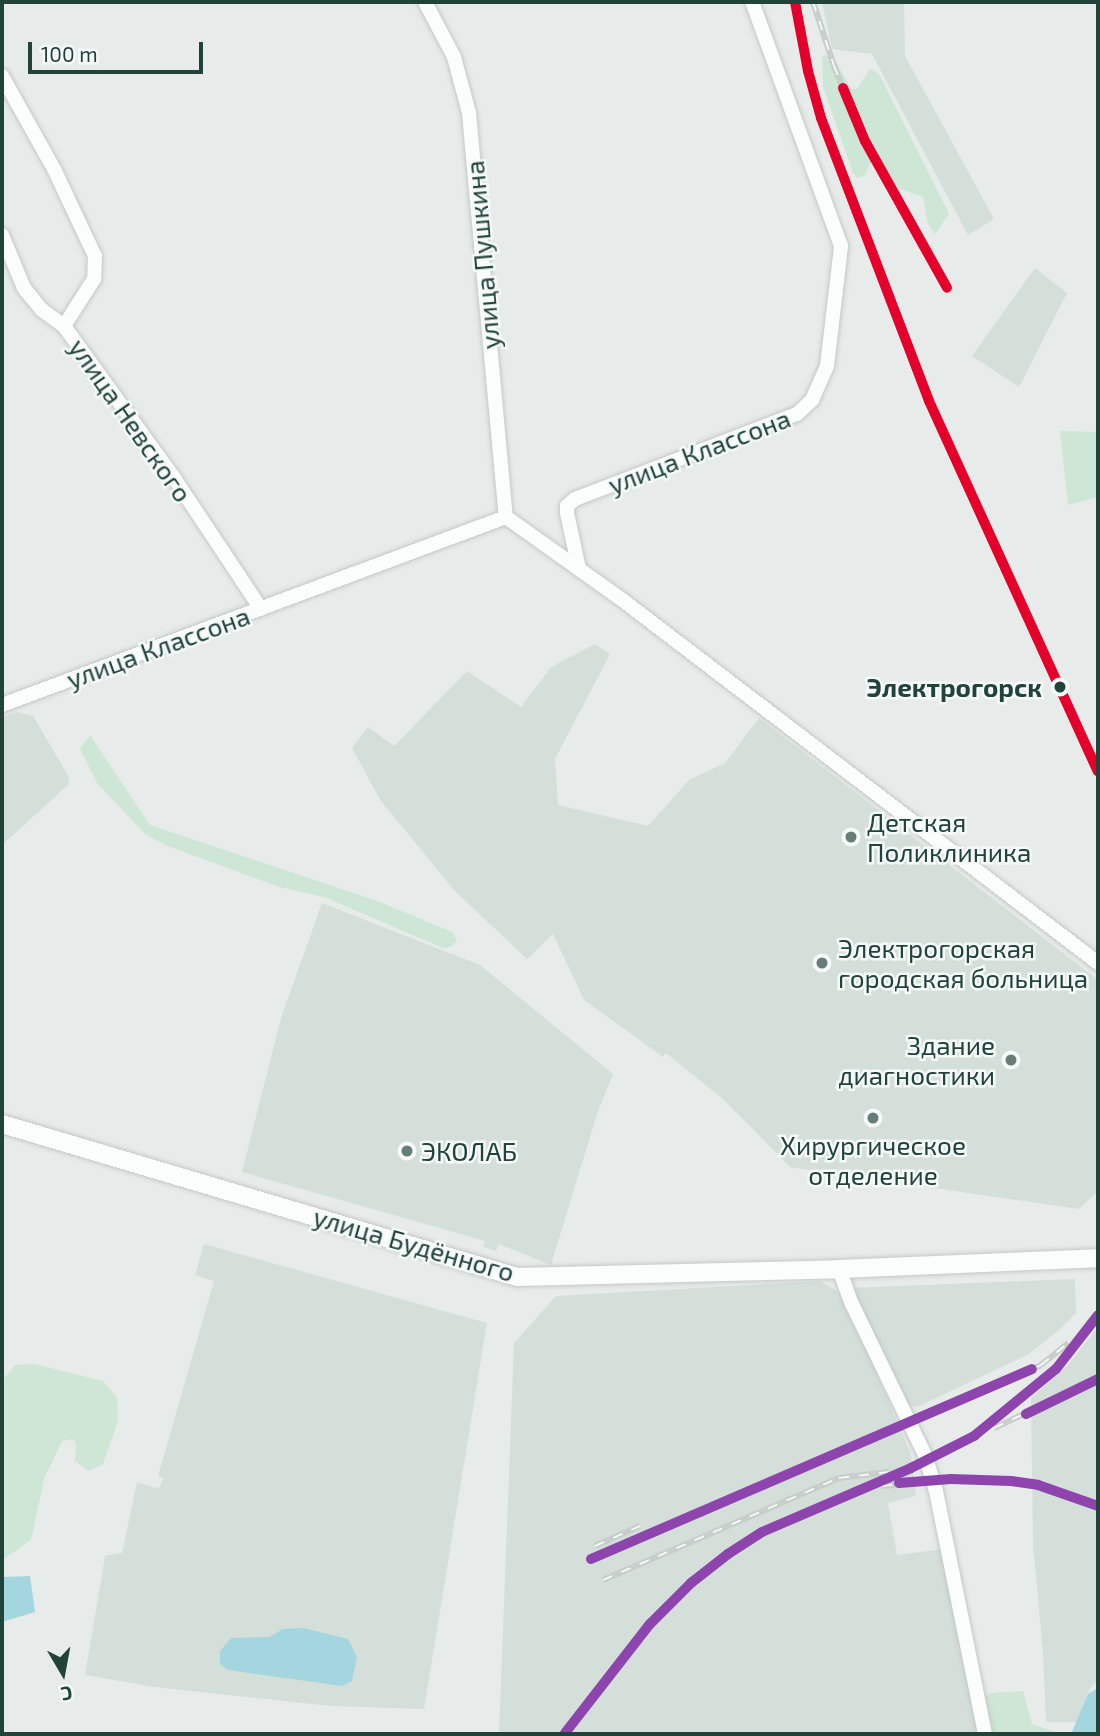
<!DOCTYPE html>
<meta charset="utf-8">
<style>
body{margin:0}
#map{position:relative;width:1100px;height:1736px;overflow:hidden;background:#e7ecea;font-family:"Exo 2",sans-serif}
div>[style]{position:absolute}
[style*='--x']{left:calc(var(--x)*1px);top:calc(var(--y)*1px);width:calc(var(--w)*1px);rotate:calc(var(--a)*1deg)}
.built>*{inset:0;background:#d4dfda}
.green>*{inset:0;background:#cee6d6}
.water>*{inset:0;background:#a3d6de}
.roads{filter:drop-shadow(0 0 2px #c4c9c7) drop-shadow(0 0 2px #c4c9c7)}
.minor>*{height:14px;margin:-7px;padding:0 7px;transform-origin:7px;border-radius:7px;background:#fbfcfc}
.tertiary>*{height:18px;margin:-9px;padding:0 9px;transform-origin:9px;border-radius:9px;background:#fbfcfc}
.rail>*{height:6px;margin-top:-3px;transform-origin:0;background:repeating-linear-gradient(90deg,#f5faf8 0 10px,#c8cccb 0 20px);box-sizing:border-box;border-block:2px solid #c8cccb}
.rail-1>*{height:10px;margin:-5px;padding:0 5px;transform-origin:5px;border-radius:5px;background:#e4002b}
.rail-2>*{height:10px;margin:-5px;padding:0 5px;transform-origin:5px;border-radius:5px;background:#8e44ad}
.dots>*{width:19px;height:19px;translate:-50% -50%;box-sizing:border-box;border:4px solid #f5faf8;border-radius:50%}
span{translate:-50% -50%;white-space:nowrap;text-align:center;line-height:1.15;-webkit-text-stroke:5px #f5faf8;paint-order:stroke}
.street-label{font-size:26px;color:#21433a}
.stop-label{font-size:26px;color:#21433a;font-weight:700}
.right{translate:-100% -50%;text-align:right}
.poi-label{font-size:26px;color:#21433a}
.left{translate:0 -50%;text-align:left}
.frame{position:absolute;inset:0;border:4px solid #21433a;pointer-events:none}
.north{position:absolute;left:28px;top:1638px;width:70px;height:70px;-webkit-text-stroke:5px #f5faf8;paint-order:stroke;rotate:170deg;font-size:19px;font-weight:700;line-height:28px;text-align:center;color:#21433a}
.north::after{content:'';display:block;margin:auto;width:24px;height:32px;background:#21433a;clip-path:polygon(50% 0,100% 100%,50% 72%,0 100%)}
.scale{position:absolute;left:28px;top:42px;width:175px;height:32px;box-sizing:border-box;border:4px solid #21433a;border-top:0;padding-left:9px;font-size:21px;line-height:24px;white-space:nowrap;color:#21433a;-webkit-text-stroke:5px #f5faf8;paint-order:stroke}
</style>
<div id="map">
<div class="built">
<i style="clip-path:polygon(822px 2px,904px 2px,905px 56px,994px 219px,968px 235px,872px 54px,832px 49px)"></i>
<i style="clip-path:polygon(1035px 268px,1067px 293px,1019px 387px,972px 356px)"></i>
<i style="clip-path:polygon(595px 644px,610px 654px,555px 759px,558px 805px,648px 826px,689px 780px,725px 763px,759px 718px,1098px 980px,1098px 1191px,1079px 1209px,790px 1167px,723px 1099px,666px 1053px,663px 1057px,584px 1000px,553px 934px,527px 959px,454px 890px,381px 801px,352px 748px,368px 727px,394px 746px,467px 671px,521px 707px,551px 667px)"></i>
<i style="clip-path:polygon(17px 712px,33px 716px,69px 777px,68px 785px,2px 845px,2px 717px)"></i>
<i style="clip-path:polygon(322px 903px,480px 965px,613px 1074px,597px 1114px,551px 1265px,499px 1244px,496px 1251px,483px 1247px,485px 1241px,242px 1172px,281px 1018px)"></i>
<i style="clip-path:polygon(204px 1244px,487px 1323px,424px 1709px,330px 1706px,155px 1687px,85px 1675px,105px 1556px,122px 1553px,137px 1482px,159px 1489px,163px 1478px,158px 1476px,214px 1281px,195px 1275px)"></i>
<i style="clip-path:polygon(1075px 1279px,1076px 1313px,1059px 1330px,1029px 1354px,917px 1407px,903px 1405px,850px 1288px)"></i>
<i style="clip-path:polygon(820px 1281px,837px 1291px,852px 1314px,911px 1455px,916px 1496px,888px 1503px,897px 1555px,944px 1549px,980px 1734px,499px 1734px,514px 1343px,556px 1296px)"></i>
<i style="clip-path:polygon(1098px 1327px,1098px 1680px,1090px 1688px,1077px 1722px,1046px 1722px,1043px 1652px,1033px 1545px,1031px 1398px,1068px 1365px)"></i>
</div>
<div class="green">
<i style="clip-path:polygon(828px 55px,834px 58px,851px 89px,857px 89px,870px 69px,879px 74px,949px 214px,935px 234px,928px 224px,923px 197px,900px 189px,872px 160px,864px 176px,857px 178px,853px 173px,823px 87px,822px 56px)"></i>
<i style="clip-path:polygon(1060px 431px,1098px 432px,1098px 497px,1068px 505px)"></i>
<i style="clip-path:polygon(90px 735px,150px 825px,380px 902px,452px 932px,457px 940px,453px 946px,443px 948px,324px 897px,279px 887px,165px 845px,145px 834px,97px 783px,80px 749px)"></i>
<i style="clip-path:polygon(35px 1364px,103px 1381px,117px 1398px,118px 1421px,103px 1464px,89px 1471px,75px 1461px,76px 1444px,73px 1439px,62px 1441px,44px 1479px,31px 1540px,2px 1560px,2px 1381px,15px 1365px)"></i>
<i style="clip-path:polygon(1023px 1691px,1032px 1724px,1062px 1734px,989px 1734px,982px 1698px,992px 1693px)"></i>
</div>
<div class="water">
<i style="clip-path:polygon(30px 1576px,35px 1612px,2px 1622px,2px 1577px)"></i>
<i style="clip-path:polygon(303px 1628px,348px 1639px,357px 1657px,352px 1681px,342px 1686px,228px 1670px,220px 1664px,220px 1651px,231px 1638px,269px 1637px,283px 1629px)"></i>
<i style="clip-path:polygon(1098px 1688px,1098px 1734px,1071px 1734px,1088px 1694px)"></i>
</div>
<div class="roads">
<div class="minor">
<i style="--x:425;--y:2;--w:62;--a:62.2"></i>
<i style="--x:454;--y:57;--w:58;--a:75"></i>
<i style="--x:469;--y:113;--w:406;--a:84.8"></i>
<i style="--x:2;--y:76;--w:107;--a:60.8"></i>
<i style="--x:54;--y:169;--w:96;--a:64.8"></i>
<i style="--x:95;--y:256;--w:23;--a:92"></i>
<i style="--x:94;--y:279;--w:56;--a:122.6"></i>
<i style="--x:2;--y:235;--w:57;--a:67.5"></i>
<i style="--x:24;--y:288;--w:28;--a:51"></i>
<i style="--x:42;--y:310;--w:27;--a:36"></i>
<i style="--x:64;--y:326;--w:188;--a:54.1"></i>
<i style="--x:174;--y:478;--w:157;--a:56.4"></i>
<i style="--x:506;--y:517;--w:146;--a:35.5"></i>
<i style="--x:625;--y:602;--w:595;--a:37.35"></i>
<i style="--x:579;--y:569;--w:57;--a:-102.1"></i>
<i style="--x:567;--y:513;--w:7;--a:-90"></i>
<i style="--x:567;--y:506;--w:11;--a:-41"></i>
<i style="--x:575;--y:499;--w:238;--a:-21"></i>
<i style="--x:797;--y:414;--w:21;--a:-43"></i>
<i style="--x:812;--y:400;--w:37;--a:-66"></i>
<i style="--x:827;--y:366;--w:121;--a:-83.3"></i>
<i style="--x:841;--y:246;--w:260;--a:-110"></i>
<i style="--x:2;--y:705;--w:538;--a:-20.46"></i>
<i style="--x:839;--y:1269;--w:37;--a:70"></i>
<i style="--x:852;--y:1304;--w:168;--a:64.2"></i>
<i style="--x:925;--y:1455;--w:38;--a:73"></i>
<i style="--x:936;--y:1491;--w:248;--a:78.6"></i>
</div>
<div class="tertiary">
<i style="--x:2;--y:1124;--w:537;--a:16.55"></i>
<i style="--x:517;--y:1277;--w:322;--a:-1.4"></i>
<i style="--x:839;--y:1269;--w:259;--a:-2.4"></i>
</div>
</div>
<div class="rail">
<i style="--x:813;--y:2;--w:67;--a:71.8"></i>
<i style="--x:834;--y:66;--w:81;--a:67.5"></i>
<i style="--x:865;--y:141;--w:168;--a:60.8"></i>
<i style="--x:1059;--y:687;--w:93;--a:65.1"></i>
<i style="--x:994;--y:1428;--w:115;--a:-25.2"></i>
<i style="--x:882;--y:1486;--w:69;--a:-5.8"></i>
<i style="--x:951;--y:1479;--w:60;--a:1.9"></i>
<i style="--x:1011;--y:1481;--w:27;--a:8"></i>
<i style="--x:1038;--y:1485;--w:64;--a:19.3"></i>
<i style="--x:595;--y:1546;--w:49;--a:-24"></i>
<i style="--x:591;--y:1559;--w:490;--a:-23.3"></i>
<i style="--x:1041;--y:1365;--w:35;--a:-39"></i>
<i style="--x:603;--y:1580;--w:257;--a:-23.4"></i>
<i style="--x:839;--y:1478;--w:50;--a:-6.8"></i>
<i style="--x:565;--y:1733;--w:138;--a:-52.1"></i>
<i style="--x:650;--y:1624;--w:58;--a:-45"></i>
<i style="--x:691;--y:1583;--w:47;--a:-38.1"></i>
<i style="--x:728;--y:1554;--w:40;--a:-32.9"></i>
<i style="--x:762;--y:1532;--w:162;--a:-23.2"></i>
<i style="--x:911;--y:1468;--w:71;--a:-26.9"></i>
<i style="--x:974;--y:1436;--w:106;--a:-39.3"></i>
<i style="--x:1056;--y:1369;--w:68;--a:-52.1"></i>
</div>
<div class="rail-1">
<i style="--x:795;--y:2;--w:70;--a:79.3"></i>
<i style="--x:808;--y:71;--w:49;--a:74.5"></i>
<i style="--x:821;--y:118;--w:303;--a:69.1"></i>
<i style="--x:929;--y:401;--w:407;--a:65.5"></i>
<i style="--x:843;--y:88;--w:57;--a:67.5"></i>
<i style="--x:865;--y:141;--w:168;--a:60.8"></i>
</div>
<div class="rail-2">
<i style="--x:1026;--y:1414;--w:80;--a:-25.9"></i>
<i style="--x:899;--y:1483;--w:52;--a:-4.4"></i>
<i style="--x:951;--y:1479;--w:60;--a:1.9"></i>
<i style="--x:1011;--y:1481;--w:27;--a:8"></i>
<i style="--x:1038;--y:1485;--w:64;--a:19.3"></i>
<i style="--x:591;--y:1559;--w:480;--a:-23.3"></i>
<i style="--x:565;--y:1733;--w:138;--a:-52.1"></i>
<i style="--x:650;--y:1624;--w:58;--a:-45"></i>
<i style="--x:691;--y:1583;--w:47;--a:-38.1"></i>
<i style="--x:728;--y:1554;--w:40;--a:-32.9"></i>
<i style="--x:762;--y:1532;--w:162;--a:-23.2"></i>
<i style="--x:911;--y:1468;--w:71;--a:-26.9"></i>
<i style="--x:974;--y:1436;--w:106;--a:-39.3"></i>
<i style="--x:1056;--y:1369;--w:68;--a:-52.1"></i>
</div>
<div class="dots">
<i style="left:1060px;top:687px;background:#21433a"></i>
<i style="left:851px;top:837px;background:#667e78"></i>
<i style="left:822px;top:963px;background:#667e78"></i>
<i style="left:1011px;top:1060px;background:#667e78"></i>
<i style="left:873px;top:1118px;background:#667e78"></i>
<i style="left:407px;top:1151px;background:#667e78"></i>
</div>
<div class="street-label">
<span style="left:482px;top:255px;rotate:-95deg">улица Пушкина</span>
<span style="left:131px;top:420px;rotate:55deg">улица Невского</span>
<span style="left:699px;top:451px;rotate:-21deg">улица Классона</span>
<span style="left:158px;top:647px;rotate:-20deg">улица Классона</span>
<span style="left:414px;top:1244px;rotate:16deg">улица Будённого</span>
</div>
<div class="stop-label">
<span class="right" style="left:1042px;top:687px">Электрогорск</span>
</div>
<div class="poi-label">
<span class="left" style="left:867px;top:837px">Детская<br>Поликлиника</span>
<span class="left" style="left:838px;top:963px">Электрогорская<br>городская больница</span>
<span class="right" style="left:995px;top:1060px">Здание<br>диагностики</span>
<span style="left:873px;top:1160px">Хирургическое<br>отделение</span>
<span class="left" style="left:421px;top:1151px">ЭКОЛАБ</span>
</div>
<div class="frame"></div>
<div class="north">С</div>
<div class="scale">100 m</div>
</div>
